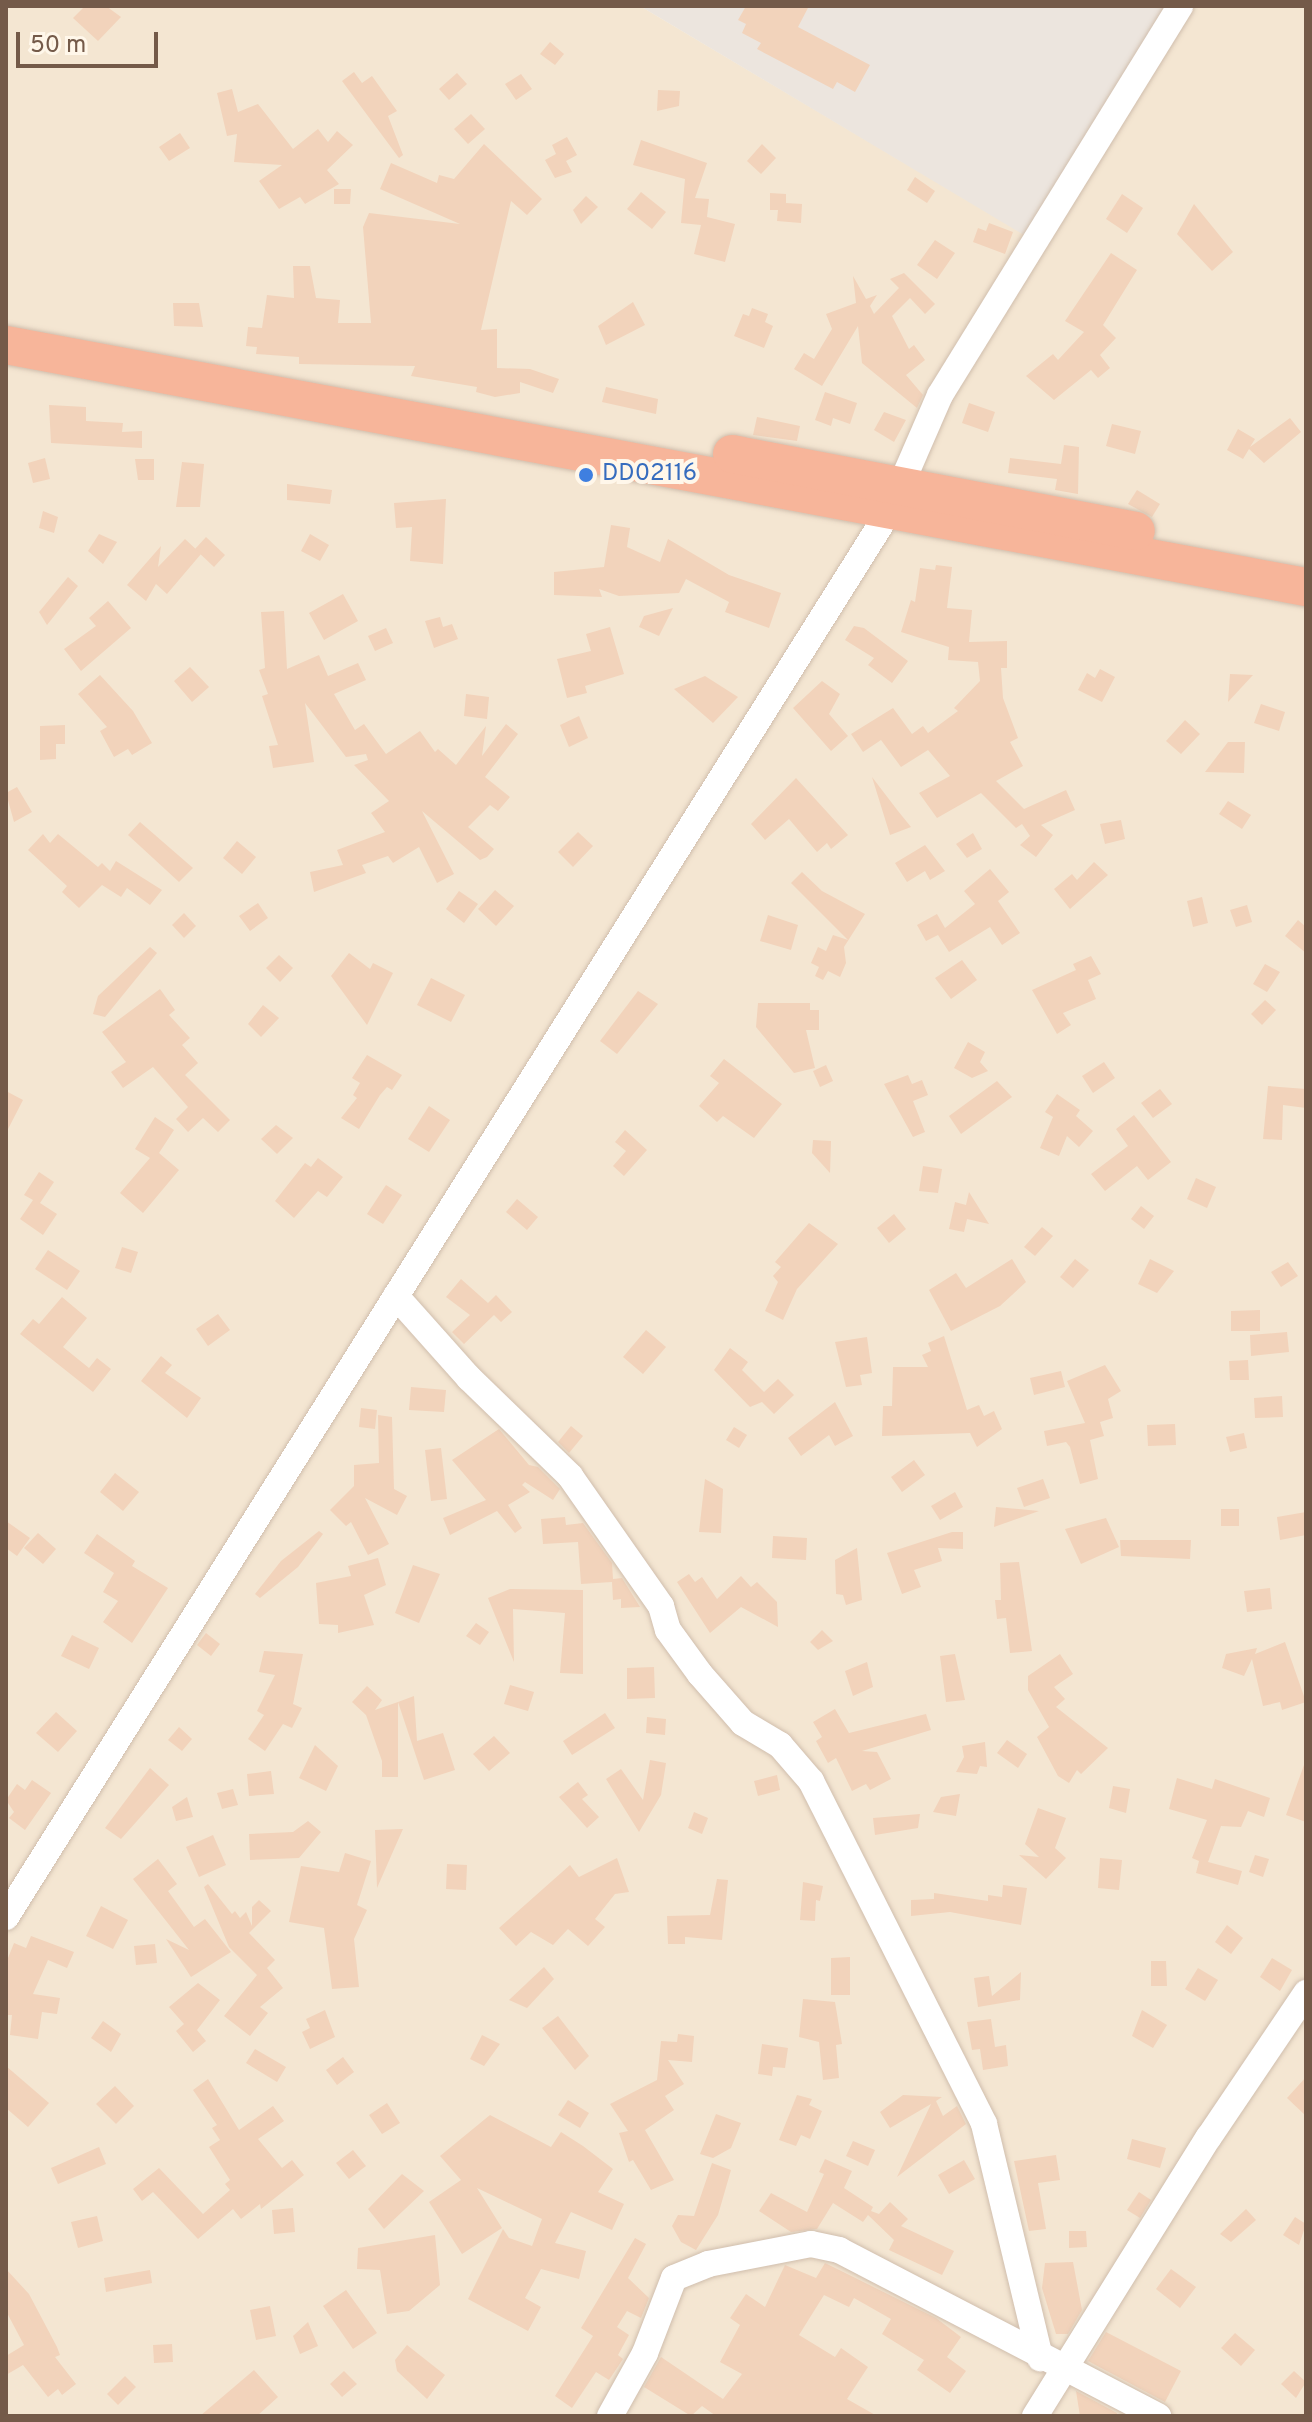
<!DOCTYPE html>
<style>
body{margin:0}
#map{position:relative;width:1312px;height:2422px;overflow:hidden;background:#fcf3e3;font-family:Overpass,sans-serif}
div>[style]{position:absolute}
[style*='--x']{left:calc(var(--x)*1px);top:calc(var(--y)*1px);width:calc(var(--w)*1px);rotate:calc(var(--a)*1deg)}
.residential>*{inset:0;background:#f4e6d2}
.industrial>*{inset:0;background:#ece5de}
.building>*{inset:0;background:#f2d3bb}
.roads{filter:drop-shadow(0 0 2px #d0bead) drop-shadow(0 0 2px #d0bead)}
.minor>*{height:26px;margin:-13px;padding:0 13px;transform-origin:13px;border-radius:13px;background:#fff}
.highway>*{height:38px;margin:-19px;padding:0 19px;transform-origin:19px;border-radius:19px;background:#f7b59a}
.dots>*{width:22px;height:22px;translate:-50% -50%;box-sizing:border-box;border:4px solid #fff7ea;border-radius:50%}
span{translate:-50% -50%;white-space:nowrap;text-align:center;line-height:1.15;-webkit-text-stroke:8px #fff7ea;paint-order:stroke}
.shop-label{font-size:24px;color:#366cbe}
.left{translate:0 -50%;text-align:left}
.frame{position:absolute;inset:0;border:8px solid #745a49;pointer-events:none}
.scale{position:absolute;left:16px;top:32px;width:142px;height:36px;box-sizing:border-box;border:4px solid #745a49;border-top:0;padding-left:10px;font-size:24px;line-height:28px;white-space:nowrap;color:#745a49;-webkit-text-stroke:6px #fff7ea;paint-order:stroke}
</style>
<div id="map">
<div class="residential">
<i style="clip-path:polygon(6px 6px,640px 6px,1029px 237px,1171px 6px,1306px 6px,1306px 2416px,6px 2416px)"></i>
</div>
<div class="industrial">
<i style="clip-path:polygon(640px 6px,1171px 6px,1029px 238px)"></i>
</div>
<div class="building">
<i style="clip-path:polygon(85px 6px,106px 6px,121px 17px,98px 41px,73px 18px)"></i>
<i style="clip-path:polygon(746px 6px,809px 6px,798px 27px,870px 65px,855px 92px,837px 82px,833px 89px,757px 49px,761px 43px,742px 33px,746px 24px,738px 20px)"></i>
<i style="clip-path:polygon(550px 42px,564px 54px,555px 65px,540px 54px)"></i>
<i style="clip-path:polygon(354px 72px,362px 83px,372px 76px,397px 111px,388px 116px,403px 155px,399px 158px,342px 81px)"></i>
<i style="clip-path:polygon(457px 73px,467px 84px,449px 100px,439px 89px)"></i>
<i style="clip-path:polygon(521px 74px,532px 89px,516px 100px,505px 84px)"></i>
<i style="clip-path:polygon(232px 89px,238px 112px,258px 104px,293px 149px,318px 129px,328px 142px,337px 131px,353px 145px,327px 170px,339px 184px,305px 204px,300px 197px,279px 209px,259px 181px,282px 165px,234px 162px,237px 134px,227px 136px,217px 93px)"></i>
<i style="clip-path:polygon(658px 90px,680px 91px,679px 106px,657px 111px)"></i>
<i style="clip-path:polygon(471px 114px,485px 129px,468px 144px,454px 129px)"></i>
<i style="clip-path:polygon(180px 133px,190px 148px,169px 161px,159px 147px)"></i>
<i style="clip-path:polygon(567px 137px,577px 155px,566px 161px,572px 172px,555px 178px,545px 160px,556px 154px,552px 145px)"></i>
<i style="clip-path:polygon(641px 140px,707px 163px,695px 198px,709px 199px,707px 217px,735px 224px,725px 262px,694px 254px,701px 225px,681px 223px,685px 179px,633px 165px)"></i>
<i style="clip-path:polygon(484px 144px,542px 199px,527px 215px,511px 201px,481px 330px,497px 329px,497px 368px,530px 369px,559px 379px,553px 393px,520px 382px,520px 393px,495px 397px,476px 392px,477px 387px,411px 376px,415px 366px,299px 364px,299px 357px,256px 354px,257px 347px,246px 346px,248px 327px,262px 328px,267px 295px,294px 298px,293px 266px,310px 266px,316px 298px,340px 300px,338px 323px,371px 323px,363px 227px,369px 213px,460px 224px,380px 189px,391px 163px,437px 183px,439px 175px,454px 179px)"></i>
<i style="clip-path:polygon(762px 144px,776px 158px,761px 174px,747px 161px)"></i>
<i style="clip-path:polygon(915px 177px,935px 191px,927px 203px,907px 190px)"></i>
<i style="clip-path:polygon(334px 189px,351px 189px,350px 204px,334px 204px)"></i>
<i style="clip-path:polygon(641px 192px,666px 212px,652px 229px,627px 209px)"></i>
<i style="clip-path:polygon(770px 193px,786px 194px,786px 203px,802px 204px,801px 223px,777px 221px,778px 210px,770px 210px)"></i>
<i style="clip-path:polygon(1122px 194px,1143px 208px,1127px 233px,1106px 219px)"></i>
<i style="clip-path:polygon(586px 196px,598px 207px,581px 224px,573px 210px)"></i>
<i style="clip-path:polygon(1194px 204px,1233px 252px,1212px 271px,1177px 234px)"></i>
<i style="clip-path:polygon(989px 223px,1013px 232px,1005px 254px,973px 242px,978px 228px,986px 231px)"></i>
<i style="clip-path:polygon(935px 240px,955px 253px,937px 279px,917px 265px)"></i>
<i style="clip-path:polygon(1111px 253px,1137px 270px,1103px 325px,1116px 338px,1100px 355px,1110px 368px,1098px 378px,1091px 370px,1054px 400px,1026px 376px,1053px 354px,1058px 360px,1084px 332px,1065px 321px)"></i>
<i style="clip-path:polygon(904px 273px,935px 304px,925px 314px,910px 298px,892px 316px,909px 349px,914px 345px,925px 360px,906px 375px,923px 395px,917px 408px,862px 363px,858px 326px,822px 386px,794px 369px,804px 353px,814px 359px,832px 329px,826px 314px,856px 303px,853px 276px,866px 299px,877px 295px,870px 306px,874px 314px,899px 288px,890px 279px)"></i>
<i style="clip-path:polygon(633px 302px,645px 325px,606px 345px,598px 326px)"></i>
<i style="clip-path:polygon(173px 303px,199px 303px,203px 327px,174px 326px)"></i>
<i style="clip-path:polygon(752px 308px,768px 314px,765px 322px,773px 326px,764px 348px,734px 336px,743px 314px,749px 316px)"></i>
<i style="clip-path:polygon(606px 387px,658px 399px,656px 414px,602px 402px)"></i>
<i style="clip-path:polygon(825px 392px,857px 403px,850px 424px,833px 418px,831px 426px,815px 420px)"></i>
<i style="clip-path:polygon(969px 403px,995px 412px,988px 432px,962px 423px)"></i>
<i style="clip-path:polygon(49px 405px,86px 407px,86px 421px,123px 423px,122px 432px,142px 431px,142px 448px,51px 443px)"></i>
<i style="clip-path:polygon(884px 412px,906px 420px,894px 442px,874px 430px)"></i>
<i style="clip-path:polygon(757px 417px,800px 426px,797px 441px,753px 435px)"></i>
<i style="clip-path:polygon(1290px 418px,1301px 432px,1264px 463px,1249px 449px,1243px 459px,1227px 450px,1238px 429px,1255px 439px,1250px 447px)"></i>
<i style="clip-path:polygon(1112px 424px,1141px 431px,1135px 454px,1106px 446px)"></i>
<i style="clip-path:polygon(1064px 445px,1079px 447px,1078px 494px,1055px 490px,1057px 479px,1008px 473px,1010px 458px,1061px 464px)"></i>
<i style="clip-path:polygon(45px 458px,50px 479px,33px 483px,28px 463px)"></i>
<i style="clip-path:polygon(135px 459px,154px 459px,154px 480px,138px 480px)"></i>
<i style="clip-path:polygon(182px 462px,204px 464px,200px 507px,176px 507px)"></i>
<i style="clip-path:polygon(287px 484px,332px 490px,330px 504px,287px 500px)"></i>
<i style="clip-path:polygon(1137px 490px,1160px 504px,1152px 517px,1128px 504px)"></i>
<i style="clip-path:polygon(446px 499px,443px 564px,410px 561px,412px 527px,396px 528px,394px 503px)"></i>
<i style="clip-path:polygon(43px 511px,58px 517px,54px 533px,39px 528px)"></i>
<i style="clip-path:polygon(611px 525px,630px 528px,627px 547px,660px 562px,668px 539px,729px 575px,781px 593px,769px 628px,725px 612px,729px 602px,686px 579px,679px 593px,619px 596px,599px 589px,602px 597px,554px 595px,554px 572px,604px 567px)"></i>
<i style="clip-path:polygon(99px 534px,117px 542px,103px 564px,88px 551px)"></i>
<i style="clip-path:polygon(310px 534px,329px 545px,320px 561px,301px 551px)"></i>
<i style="clip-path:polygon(206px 537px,225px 555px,214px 567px,195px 549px)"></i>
<i style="clip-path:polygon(185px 539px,201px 554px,167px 594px,156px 584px,146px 601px,127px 585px,161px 546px,158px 567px)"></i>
<i style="clip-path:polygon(936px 565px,952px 567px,947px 608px,972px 610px,969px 642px,1007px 641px,1007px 668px,1001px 668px,1003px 698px,1018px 738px,1010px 742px,1023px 766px,996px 781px,1024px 809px,1066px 790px,1075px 810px,1041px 825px,1053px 835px,1036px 857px,1020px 845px,1030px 836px,1022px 824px,1016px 828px,981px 793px,937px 818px,919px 793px,950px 776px,928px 750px,901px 767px,881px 740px,863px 752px,851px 734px,893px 708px,912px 734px,923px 726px,928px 733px,958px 711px,954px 708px,980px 681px,978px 662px,948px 660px,949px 647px,901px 632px,911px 600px,915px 602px,920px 568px,935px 570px)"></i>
<i style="clip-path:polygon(68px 577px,78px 586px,47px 625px,39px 612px)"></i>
<i style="clip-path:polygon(343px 594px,358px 621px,324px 640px,309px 613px)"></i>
<i style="clip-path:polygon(108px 601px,131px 628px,81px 671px,64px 649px,96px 626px,89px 618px)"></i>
<i style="clip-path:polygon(673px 608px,659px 636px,639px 627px,644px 616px)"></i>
<i style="clip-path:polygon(284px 611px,287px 669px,319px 655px,328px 676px,358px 663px,366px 680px,334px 694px,355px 730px,364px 724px,386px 754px,420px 731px,435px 752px,438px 749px,456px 765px,486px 726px,482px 756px,506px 724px,518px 734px,485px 777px,510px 797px,498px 811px,490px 805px,468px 827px,494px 849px,487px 857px,480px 860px,422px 811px,454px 874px,437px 883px,419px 847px,393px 863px,388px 856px,362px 865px,366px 873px,314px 892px,310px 872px,343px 865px,337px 850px,385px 832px,371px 813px,389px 801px,354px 765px,368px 760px,366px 754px,346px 757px,305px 703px,314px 762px,273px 768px,269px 746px,278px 745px,262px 696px,268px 694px,259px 670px,265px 668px,261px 612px)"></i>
<i style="clip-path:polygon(440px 617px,443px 627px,452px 624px,458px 639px,434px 648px,425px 621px)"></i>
<i style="clip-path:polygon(854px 626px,864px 628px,908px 661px,892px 683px,868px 665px,874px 658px,845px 640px)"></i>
<i style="clip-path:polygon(610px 627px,624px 674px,585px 686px,587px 693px,567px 698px,557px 659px,591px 651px,586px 634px)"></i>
<i style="clip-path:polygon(386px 628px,393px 643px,375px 651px,368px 636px)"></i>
<i style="clip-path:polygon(190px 667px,209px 687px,192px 702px,174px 681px)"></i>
<i style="clip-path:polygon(1100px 669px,1115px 677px,1102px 702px,1078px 690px,1087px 673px,1095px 678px)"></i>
<i style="clip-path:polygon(1230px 674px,1253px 675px,1228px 702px)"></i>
<i style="clip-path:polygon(100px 675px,133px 711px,152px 743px,132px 755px,128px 749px,114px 757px,100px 731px,107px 727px,78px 694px)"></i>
<i style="clip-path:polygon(705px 676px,738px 697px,713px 723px,674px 689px)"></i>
<i style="clip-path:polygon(822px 681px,840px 694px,829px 714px,848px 736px,831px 751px,793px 708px)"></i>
<i style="clip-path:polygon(466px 694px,489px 697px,487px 719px,464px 716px)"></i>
<i style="clip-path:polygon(1261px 704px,1285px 712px,1279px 731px,1254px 723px)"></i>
<i style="clip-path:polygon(579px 716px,588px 738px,569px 747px,560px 725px)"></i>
<i style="clip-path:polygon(1185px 720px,1200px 734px,1181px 754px,1166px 741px)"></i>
<i style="clip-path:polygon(65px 725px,65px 744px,56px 744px,56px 759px,40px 760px,40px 726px)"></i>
<i style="clip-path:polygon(1228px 742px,1245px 742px,1244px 773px,1205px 772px)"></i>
<i style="clip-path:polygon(872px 777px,898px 811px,911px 827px,890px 835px)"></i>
<i style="clip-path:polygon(796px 778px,848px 835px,831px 849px,827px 843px,817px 852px,789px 819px,765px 840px,751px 824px)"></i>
<i style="clip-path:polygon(17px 787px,32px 812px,14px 822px,6px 793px)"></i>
<i style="clip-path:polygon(1228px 801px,1251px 815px,1242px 829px,1219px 814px)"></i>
<i style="clip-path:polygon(1121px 820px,1125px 839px,1105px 844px,1100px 824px)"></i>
<i style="clip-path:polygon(140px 822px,193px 868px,179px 882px,128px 835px)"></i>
<i style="clip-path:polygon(578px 832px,593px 846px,573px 867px,558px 852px)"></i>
<i style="clip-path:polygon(973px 833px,982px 849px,967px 858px,956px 844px)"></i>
<i style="clip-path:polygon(43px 834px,50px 843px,58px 834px,98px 867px,102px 863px,110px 871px,116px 861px,162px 890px,150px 905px,127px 888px,121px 897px,102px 885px,79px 908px,62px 892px,67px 886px,28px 850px)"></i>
<i style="clip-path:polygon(237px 841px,256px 857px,242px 874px,223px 858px)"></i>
<i style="clip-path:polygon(925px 845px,945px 871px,930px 880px,925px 871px,907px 882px,895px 863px)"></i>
<i style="clip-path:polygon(1094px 862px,1108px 875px,1070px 909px,1054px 889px,1072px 874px,1077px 880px)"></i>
<i style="clip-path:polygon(990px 869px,1009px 892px,998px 901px,1020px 933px,1002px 945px,990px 927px,949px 952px,938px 935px,926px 941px,917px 925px,937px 914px,945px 928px,975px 904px,964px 891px)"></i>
<i style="clip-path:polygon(802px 872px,822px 891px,865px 914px,844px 947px,846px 963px,840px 977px,828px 971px,823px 980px,815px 976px,819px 967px,811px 963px,818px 947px,826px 951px,833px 935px,848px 940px,791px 883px)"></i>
<i style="clip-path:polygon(495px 890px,514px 906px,496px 926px,478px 909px)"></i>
<i style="clip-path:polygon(459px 891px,478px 904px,464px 923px,446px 909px)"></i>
<i style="clip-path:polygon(1202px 897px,1208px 923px,1193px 927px,1187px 901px)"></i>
<i style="clip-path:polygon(258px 903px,268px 918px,250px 931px,239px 916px)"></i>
<i style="clip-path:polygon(1247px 905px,1252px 922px,1236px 927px,1230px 910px)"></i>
<i style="clip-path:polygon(184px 913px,196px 926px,184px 938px,172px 925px)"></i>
<i style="clip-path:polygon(768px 915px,798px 925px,791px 950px,760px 941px)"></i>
<i style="clip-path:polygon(1298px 920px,1306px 927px,1306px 953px,1285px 936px)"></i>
<i style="clip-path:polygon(150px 947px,157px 953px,105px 1017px,93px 1014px,98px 996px)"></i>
<i style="clip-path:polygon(349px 953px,370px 969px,373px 963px,393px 973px,367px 1025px,331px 976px)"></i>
<i style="clip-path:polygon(279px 955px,293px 968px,280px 982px,266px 968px)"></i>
<i style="clip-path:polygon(1091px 956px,1101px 974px,1088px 980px,1096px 999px,1063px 1013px,1071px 1025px,1057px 1034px,1032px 990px,1076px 970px,1073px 964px)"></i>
<i style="clip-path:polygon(962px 960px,977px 980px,951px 999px,935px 978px)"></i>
<i style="clip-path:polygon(1265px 964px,1280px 972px,1267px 992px,1253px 984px)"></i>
<i style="clip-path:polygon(431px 978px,465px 995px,451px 1022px,417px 1005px)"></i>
<i style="clip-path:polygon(160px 989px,175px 1010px,169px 1015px,190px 1038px,182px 1045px,198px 1063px,185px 1075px,230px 1120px,218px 1132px,203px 1118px,188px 1132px,176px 1119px,188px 1107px,153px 1067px,123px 1088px,111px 1072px,126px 1062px,102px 1032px)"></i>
<i style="clip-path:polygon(638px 991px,658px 1004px,617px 1054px,600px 1041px)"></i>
<i style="clip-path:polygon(1265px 1000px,1276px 1010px,1262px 1025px,1251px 1014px)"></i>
<i style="clip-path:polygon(758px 1003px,810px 1003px,810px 1010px,819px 1010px,819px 1030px,806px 1030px,815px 1068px,794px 1073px,756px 1027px)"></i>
<i style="clip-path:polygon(263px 1005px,279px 1018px,261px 1037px,248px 1024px)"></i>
<i style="clip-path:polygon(968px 1042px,985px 1052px,980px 1062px,988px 1071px,972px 1078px,954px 1068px)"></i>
<i style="clip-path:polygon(367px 1055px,402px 1075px,392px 1090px,387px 1087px,380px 1095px,359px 1129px,341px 1118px,357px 1098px,353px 1095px,360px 1083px,352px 1078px)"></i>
<i style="clip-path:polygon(724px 1059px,782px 1104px,754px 1138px,723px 1116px,717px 1122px,699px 1106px,719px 1083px,710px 1076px)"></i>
<i style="clip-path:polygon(1104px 1062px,1115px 1078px,1093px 1093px,1082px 1076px)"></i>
<i style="clip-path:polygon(826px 1065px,833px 1081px,820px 1087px,813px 1071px)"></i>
<i style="clip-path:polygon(908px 1075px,912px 1084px,922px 1080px,928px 1095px,913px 1101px,925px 1132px,913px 1137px,884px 1084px)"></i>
<i style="clip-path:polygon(997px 1081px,1012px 1097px,961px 1134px,949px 1116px)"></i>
<i style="clip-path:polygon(1268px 1086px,1306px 1089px,1306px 1108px,1283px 1105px,1282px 1140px,1263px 1139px)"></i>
<i style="clip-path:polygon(1160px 1089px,1172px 1104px,1153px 1118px,1141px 1103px)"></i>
<i style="clip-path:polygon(6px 1091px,23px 1100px,6px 1133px)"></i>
<i style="clip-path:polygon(1057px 1094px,1080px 1110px,1076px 1116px,1093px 1131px,1079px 1147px,1067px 1136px,1059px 1156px,1040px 1148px,1053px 1117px,1045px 1112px)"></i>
<i style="clip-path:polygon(429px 1106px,450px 1120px,429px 1152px,408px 1139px)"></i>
<i style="clip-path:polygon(1134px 1115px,1171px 1162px,1148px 1180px,1137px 1166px,1105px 1191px,1091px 1174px,1128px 1146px,1116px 1129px)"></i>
<i style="clip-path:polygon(155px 1117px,174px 1130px,159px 1153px,179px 1170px,143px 1213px,120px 1193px,150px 1158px,135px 1149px)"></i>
<i style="clip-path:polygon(276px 1125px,293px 1138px,277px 1154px,261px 1139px)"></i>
<i style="clip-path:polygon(625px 1130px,647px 1150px,624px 1176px,613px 1166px,626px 1151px,615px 1142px)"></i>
<i style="clip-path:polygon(813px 1140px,831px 1141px,830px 1173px,812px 1153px)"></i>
<i style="clip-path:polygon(318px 1158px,343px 1177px,327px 1197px,318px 1191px,294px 1218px,275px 1201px,305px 1163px,311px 1167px)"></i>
<i style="clip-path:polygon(923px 1166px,942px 1169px,938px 1193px,919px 1191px)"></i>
<i style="clip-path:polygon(39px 1172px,54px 1182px,40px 1203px,57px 1214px,43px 1235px,20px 1219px,33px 1200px,24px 1195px)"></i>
<i style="clip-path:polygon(1196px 1178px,1216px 1187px,1207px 1208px,1187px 1199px)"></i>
<i style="clip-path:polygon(386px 1185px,402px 1195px,383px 1224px,367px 1214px)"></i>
<i style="clip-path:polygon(969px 1192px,989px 1224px,967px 1219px,964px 1232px,949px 1229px,955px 1202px,966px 1205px)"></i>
<i style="clip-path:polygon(517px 1199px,538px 1217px,527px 1230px,506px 1212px)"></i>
<i style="clip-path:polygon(1141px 1206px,1154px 1216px,1144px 1229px,1131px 1219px)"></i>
<i style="clip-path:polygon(894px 1214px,906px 1229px,889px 1243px,877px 1228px)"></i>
<i style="clip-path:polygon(809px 1223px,838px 1244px,797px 1289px,783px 1320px,765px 1311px,778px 1282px,773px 1276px,781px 1267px,775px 1262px)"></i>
<i style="clip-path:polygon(1042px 1227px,1053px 1236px,1035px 1256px,1024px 1247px)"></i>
<i style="clip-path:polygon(122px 1247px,138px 1252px,131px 1273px,115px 1268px)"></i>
<i style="clip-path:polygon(48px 1250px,80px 1271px,67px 1290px,35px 1269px)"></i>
<i style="clip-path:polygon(1012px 1259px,1026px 1282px,1000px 1306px,951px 1331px,929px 1290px,956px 1273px,966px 1288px)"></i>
<i style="clip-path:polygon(1075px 1259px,1089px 1270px,1073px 1288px,1060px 1277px)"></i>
<i style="clip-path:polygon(1150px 1259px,1174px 1271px,1157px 1293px,1138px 1284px)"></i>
<i style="clip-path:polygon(1288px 1262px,1298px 1276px,1281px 1287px,1271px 1272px)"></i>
<i style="clip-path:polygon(461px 1279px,488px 1303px,496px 1295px,512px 1312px,501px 1322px,494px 1315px,464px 1344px,452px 1332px,470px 1315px,446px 1297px)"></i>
<i style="clip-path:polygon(62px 1297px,87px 1318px,63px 1347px,89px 1368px,97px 1358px,111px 1369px,93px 1392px,20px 1334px,33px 1319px,39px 1324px)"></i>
<i style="clip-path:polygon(1260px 1310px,1260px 1331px,1231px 1331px,1231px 1311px)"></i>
<i style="clip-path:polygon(218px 1314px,230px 1330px,208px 1346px,196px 1329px)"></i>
<i style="clip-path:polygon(646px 1330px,666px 1347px,643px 1374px,623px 1357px)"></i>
<i style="clip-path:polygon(1287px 1332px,1289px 1352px,1251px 1356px,1250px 1335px)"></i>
<i style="clip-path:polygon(944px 1336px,967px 1410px,979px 1405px,984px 1416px,994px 1411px,1002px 1429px,977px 1447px,970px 1433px,882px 1436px,883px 1406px,892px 1406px,893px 1367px,928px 1367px,922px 1355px,931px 1351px,928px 1343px)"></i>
<i style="clip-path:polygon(867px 1337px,872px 1373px,860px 1375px,862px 1385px,846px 1387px,835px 1342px)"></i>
<i style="clip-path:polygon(730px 1348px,748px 1362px,742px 1370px,764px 1392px,778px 1379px,794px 1395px,774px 1414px,762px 1402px,750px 1407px,714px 1370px)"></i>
<i style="clip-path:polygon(161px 1356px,172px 1365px,165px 1373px,201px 1398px,187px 1418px,141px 1381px)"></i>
<i style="clip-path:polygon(1248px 1360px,1249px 1380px,1230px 1380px,1229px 1361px)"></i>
<i style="clip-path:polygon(1105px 1365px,1121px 1391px,1108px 1399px,1113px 1418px,1100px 1422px,1104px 1436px,1090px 1440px,1098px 1479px,1080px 1484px,1070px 1447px,1066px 1442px,1047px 1446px,1044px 1431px,1085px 1423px,1067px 1381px)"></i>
<i style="clip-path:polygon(1061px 1371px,1065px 1387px,1034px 1395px,1030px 1378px)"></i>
<i style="clip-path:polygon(411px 1387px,446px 1390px,444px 1412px,409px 1410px)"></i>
<i style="clip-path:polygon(1282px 1396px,1283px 1417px,1255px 1418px,1254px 1398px)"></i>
<i style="clip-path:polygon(835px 1402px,853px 1436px,835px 1446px,829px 1435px,801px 1456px,788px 1438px)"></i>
<i style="clip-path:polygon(361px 1408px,377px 1410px,375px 1429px,359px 1427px)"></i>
<i style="clip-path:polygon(378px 1415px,392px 1417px,394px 1489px,407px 1496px,397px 1515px,365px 1498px,389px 1544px,368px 1555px,351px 1522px,346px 1526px,330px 1510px,354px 1486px,354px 1465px,379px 1463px)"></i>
<i style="clip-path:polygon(1175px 1424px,1176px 1445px,1148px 1446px,1147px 1425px)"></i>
<i style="clip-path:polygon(571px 1426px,583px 1436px,569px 1453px,558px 1442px)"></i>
<i style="clip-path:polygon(734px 1427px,747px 1435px,739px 1448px,726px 1440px)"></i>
<i style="clip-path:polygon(499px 1429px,529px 1465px,538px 1467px,560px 1489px,553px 1500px,525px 1482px,522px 1485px,530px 1492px,508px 1505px,522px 1528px,515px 1533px,497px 1511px,450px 1535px,443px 1518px,486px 1500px,452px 1460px)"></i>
<i style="clip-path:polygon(1244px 1433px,1247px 1448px,1230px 1452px,1226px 1437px)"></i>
<i style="clip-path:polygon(441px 1448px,447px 1499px,431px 1501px,425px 1450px)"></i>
<i style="clip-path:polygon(914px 1460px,925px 1475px,902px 1492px,891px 1477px)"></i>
<i style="clip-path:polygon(115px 1473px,139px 1492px,123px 1511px,100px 1492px)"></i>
<i style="clip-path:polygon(705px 1479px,723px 1489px,721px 1533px,699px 1532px)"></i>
<i style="clip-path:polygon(1043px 1479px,1050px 1498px,1024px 1507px,1017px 1488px)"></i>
<i style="clip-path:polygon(955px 1492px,963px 1507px,940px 1520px,931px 1506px)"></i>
<i style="clip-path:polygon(996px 1507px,1039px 1511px,994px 1527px)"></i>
<i style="clip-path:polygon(1221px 1509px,1239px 1509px,1239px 1526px,1221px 1526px)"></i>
<i style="clip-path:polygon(1306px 1512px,1306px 1535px,1280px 1540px,1277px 1517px)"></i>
<i style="clip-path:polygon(565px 1517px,566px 1525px,583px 1523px,612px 1563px,613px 1579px,622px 1578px,640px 1607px,621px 1608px,621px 1599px,613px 1600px,612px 1582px,581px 1584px,578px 1542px,543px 1544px,541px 1519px)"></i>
<i style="clip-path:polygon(1106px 1518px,1119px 1547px,1081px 1564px,1065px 1529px)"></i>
<i style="clip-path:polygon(6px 1521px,30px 1538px,17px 1556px,6px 1548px)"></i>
<i style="clip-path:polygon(319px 1531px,323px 1534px,298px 1567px,260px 1598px,255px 1594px,281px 1561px)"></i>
<i style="clip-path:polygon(952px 1532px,963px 1532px,963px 1549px,938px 1548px,942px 1561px,914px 1570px,921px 1587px,902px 1594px,887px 1553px)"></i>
<i style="clip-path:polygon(38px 1533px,56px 1549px,43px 1564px,24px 1548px)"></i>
<i style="clip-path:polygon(97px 1534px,135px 1561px,132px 1566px,168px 1588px,132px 1643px,103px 1622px,118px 1601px,103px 1592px,114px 1573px,84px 1553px)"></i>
<i style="clip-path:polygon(773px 1536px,807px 1538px,806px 1560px,772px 1558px)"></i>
<i style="clip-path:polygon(1120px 1540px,1191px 1540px,1190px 1559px,1121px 1556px)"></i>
<i style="clip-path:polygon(857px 1548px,862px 1600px,846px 1605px,843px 1595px,836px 1594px,835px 1560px)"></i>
<i style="clip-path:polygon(378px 1558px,386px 1585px,364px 1595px,374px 1625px,338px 1633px,338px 1625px,319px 1624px,316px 1583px,351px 1576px,348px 1566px)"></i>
<i style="clip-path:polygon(1019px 1562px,1032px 1651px,1010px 1653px,1006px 1618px,997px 1619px,995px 1600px,1001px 1600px,1000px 1563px)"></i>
<i style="clip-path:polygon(413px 1565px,440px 1574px,419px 1623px,395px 1613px)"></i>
<i style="clip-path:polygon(689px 1574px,695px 1582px,702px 1577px,717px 1599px,741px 1576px,751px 1587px,757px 1582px,777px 1602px,778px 1627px,741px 1607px,710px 1633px,677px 1582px)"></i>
<i style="clip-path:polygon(1270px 1588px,1272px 1609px,1247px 1612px,1244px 1591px)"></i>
<i style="clip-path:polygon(510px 1589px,583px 1590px,583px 1674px,560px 1673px,565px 1613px,513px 1609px,514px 1662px,488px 1598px)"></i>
<i style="clip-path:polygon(476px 1623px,489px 1632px,480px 1645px,466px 1636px)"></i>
<i style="clip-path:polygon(822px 1630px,833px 1641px,818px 1650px,810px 1642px)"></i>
<i style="clip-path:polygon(206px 1633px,220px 1644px,211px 1656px,197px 1645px)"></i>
<i style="clip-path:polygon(72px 1635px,99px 1648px,89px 1669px,61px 1656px)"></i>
<i style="clip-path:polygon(1285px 1642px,1306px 1702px,1282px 1710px,1280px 1702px,1263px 1706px,1252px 1659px,1244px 1676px,1222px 1668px,1226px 1654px,1257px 1648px,1255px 1654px)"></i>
<i style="clip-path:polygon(264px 1651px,303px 1654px,293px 1704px,302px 1708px,292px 1728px,283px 1724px,265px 1751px,248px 1739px,264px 1715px,257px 1711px,275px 1675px,259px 1672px)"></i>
<i style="clip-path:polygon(955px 1654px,965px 1700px,946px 1702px,940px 1656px)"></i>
<i style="clip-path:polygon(1060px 1654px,1073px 1674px,1054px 1687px,1065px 1699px,1056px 1707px,1108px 1748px,1081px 1774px,1077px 1770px,1069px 1783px,1058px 1776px,1037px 1737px,1049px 1727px,1028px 1690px,1028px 1676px)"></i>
<i style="clip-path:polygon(867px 1662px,873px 1687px,853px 1696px,845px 1671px)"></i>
<i style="clip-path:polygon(654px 1667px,655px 1698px,627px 1699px,627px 1668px)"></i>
<i style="clip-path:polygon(510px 1685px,534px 1692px,528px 1711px,504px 1704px)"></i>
<i style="clip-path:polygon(367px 1686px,382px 1700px,375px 1710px,398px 1702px,398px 1777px,382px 1777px,382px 1761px,366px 1715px,352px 1702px)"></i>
<i style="clip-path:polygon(414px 1696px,417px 1741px,443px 1733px,455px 1770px,424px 1780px,398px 1702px)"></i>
<i style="clip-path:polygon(835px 1709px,849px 1733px,926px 1714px,931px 1730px,862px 1751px,877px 1752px,891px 1779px,870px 1790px,866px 1784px,852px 1791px,836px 1758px,828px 1763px,816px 1741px,822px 1737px,813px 1722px)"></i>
<i style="clip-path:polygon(56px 1712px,77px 1731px,58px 1752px,36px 1733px)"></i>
<i style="clip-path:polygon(605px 1713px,615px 1728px,572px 1755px,563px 1741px)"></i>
<i style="clip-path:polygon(647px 1717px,666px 1719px,665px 1735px,646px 1733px)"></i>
<i style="clip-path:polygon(179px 1727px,192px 1739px,182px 1751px,168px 1740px)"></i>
<i style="clip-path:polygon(494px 1736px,510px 1753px,489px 1771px,473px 1754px)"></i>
<i style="clip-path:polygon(1007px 1740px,1027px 1754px,1018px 1768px,997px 1753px)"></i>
<i style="clip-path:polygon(985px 1742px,987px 1767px,980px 1766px,977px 1774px,956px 1772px,964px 1757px,962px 1746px)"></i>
<i style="clip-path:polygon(315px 1745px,338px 1766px,326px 1791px,299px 1778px)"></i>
<i style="clip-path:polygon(650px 1760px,666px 1763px,661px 1795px,639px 1832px,606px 1779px,621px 1769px,643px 1800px)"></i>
<i style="clip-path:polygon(1304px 1765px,1306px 1766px,1306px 1822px,1286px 1815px)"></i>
<i style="clip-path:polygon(150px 1768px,169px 1785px,121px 1839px,105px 1828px)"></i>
<i style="clip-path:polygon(271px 1771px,274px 1794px,249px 1796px,247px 1774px)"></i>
<i style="clip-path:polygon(777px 1775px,780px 1790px,758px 1796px,754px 1781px)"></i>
<i style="clip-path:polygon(1177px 1778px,1212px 1789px,1215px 1779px,1270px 1798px,1264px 1817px,1248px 1811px,1241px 1827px,1221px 1826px,1208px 1862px,1242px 1871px,1238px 1885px,1196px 1873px,1199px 1861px,1192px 1858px,1207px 1820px,1169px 1809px)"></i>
<i style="clip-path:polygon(32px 1780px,51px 1793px,25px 1830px,9px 1818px,14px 1812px,6px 1800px,17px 1784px,25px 1790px)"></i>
<i style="clip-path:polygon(578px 1782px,588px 1795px,582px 1799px,599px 1817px,587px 1828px,559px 1797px)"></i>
<i style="clip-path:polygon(1113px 1786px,1130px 1789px,1126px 1813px,1109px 1808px)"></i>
<i style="clip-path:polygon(233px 1789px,238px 1805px,222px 1809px,217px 1793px)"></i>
<i style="clip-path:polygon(960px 1794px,956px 1816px,933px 1812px,941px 1797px)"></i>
<i style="clip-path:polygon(187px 1797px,193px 1817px,176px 1821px,172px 1807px)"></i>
<i style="clip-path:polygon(1038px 1808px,1066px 1818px,1055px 1848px,1066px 1858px,1046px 1879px,1019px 1855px,1039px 1857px,1025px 1844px)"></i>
<i style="clip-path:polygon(694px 1812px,708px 1818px,702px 1834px,688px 1828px)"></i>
<i style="clip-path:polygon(920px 1814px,918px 1828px,875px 1835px,873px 1818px)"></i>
<i style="clip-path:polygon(308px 1821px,321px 1832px,299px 1858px,250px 1860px,249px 1834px,293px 1832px)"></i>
<i style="clip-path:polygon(403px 1829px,395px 1847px,377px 1888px,375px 1830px)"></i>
<i style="clip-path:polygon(213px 1835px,226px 1865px,199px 1877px,186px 1847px)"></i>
<i style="clip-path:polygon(345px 1853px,371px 1861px,357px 1905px,367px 1910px,354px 1939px,359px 1987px,332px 1989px,324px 1928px,289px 1922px,301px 1866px,339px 1872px)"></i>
<i style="clip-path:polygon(1255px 1855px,1269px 1859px,1263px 1877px,1249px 1872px)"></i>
<i style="clip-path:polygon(617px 1858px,629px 1892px,615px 1894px,595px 1919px,605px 1927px,588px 1946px,568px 1929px,553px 1945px,531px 1932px,516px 1946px,499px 1928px,570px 1865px,579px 1877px)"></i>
<i style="clip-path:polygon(1100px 1858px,1122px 1860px,1119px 1890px,1098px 1888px)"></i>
<i style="clip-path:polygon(158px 1859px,177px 1884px,168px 1891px,194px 1927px,205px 1919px,231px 1952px,191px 1977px,166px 1939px,189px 1950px,133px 1879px)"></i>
<i style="clip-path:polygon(447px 1864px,467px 1865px,466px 1890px,446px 1889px)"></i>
<i style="clip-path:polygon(717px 1879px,728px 1880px,722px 1940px,685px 1937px,685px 1944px,668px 1944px,667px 1916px,710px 1915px)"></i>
<i style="clip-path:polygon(803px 1882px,823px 1886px,820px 1901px,816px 1900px,815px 1921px,800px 1920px)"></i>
<i style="clip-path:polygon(208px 1884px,232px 1914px,235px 1911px,240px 1918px,246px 1912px,252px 1926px,252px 1907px,259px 1900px,271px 1911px,249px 1933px,275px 1960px,267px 1968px,283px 1988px,260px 2007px,268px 2013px,250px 2036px,224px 2016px,257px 1975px,229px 1947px,204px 1887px)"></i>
<i style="clip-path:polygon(1003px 1885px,1027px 1888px,1021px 1925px,950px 1912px,911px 1916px,911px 1900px,934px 1899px,934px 1893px,988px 1901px,988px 1895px,1002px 1897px)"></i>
<i style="clip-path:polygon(101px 1906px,128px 1920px,113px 1949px,86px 1936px)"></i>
<i style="clip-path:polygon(1227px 1925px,1243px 1938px,1231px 1954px,1215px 1942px)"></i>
<i style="clip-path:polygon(31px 1936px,74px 1952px,67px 1968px,48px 1960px,33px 1994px,60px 1998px,57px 2014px,42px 2012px,38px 2039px,10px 2035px,12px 2015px,6px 2015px,6px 1963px,14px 1943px,26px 1948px)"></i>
<i style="clip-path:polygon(155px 1944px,157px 1963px,136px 1965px,134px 1946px)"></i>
<i style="clip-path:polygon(850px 1957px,850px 1995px,831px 1995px,831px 1958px)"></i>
<i style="clip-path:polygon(1272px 1958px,1292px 1970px,1280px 1991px,1260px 1977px)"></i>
<i style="clip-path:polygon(1151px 1961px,1166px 1961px,1167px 1986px,1151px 1986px)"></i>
<i style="clip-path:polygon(544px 1967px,554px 1979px,527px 2008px,509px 2000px)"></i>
<i style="clip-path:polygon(1198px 1968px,1218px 1980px,1205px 2001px,1185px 1989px)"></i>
<i style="clip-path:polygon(1021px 1972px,1020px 2000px,978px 2007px,974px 1978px,989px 1976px,992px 1996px)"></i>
<i style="clip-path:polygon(198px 1983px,220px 2000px,197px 2030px,206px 2041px,193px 2052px,176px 2031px,184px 2024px,169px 2007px)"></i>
<i style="clip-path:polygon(803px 1999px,835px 2002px,842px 2044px,836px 2045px,839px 2078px,823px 2080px,819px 2042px,799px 2037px)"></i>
<i style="clip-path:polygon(325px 2010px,335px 2037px,310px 2049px,302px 2032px,310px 2028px,306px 2019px)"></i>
<i style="clip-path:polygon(1142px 2010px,1167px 2025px,1153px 2048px,1132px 2036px)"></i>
<i style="clip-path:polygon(558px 2016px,589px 2056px,575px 2070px,542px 2028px)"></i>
<i style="clip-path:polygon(991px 2019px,995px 2047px,1006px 2045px,1008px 2066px,983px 2070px,980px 2049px,972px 2050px,967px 2022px)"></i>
<i style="clip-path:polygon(103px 2021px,121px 2034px,111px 2052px,91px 2038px)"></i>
<i style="clip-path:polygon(678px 2034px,694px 2036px,692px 2062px,668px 2060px,684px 2084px,665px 2096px,674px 2110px,645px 2130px,674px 2180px,651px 2190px,633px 2160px,629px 2162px,619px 2133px,628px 2131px,610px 2104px,657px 2080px,661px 2041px,677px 2042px)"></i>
<i style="clip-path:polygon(482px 2035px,500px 2044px,484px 2066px,470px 2059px)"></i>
<i style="clip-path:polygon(762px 2044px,788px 2048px,785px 2068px,773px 2067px,772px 2076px,758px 2074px)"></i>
<i style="clip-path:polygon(255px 2049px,286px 2067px,277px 2082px,246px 2063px)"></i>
<i style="clip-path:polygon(343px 2057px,354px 2072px,337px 2085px,326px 2070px)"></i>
<i style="clip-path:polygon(6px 2066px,49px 2103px,28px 2127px,6px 2108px)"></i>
<i style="clip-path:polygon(1306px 2077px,1306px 2116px,1287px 2098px)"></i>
<i style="clip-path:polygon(208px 2079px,239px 2130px,273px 2106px,284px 2121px,258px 2139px,282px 2168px,292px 2160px,304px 2175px,261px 2209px,260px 2204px,241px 2219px,233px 2209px,198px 2239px,153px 2192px,142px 2201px,133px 2189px,159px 2168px,203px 2214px,230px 2190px,225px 2184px,230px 2180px,209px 2147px,220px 2140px,212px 2128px,217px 2125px,193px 2090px)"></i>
<i style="clip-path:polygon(115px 2086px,134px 2106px,116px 2124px,96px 2104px)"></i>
<i style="clip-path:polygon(797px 2095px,812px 2099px,809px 2105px,822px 2111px,810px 2139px,801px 2135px,796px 2146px,779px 2140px)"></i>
<i style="clip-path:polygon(903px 2095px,942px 2097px,936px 2101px,943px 2116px,957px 2106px,966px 2124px,897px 2177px,931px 2104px,890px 2128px,880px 2112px)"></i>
<i style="clip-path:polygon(568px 2100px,589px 2113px,580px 2128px,558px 2115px)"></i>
<i style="clip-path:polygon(387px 2103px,400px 2123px,382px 2134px,369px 2115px)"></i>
<i style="clip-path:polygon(716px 2114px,741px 2123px,731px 2148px,713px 2158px,700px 2154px)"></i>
<i style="clip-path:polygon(490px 2115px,551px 2147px,561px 2132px,583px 2146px,613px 2169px,598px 2192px,624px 2204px,612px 2230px,571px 2212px,555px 2243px,586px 2251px,579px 2279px,541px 2269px,525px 2298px,541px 2307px,528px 2331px,468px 2299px,503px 2229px,509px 2238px,532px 2246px,542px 2219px,477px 2188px,502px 2228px,462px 2254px,429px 2202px,461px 2180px,440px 2156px)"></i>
<i style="clip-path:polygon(1132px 2139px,1166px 2148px,1160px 2168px,1127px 2159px)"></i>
<i style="clip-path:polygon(853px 2141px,875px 2150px,868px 2166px,846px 2156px)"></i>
<i style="clip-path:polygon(99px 2147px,106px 2164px,58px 2184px,51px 2168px)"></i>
<i style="clip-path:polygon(353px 2150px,366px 2166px,349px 2179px,336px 2163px)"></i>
<i style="clip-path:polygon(1056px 2155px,1060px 2180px,1038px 2183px,1046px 2229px,1029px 2231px,1014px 2161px)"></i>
<i style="clip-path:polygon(825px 2159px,852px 2171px,844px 2188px,873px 2207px,871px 2211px,879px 2214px,890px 2202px,908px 2219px,901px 2226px,954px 2251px,942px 2275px,889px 2250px,894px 2240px,868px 2215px,863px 2222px,833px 2203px,817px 2229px,791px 2232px,759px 2211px,771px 2193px,807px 2212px,824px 2174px,819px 2172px)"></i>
<i style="clip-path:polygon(964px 2160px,975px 2179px,949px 2194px,938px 2175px)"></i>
<i style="clip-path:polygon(712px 2163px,731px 2170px,718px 2215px,696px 2250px,681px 2242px,672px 2226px,678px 2215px,694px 2216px)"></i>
<i style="clip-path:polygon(402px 2174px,424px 2191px,384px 2229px,368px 2209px)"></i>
<i style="clip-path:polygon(1139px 2192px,1151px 2200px,1140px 2218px,1127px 2210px)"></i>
<i style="clip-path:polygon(293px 2208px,295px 2232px,274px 2234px,272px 2210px)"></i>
<i style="clip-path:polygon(1246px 2209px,1256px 2220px,1231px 2242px,1220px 2234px)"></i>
<i style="clip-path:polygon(97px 2216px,103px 2241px,78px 2248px,71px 2222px)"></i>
<i style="clip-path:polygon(1295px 2217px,1306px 2224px,1299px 2245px,1283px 2235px)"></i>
<i style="clip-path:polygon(1069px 2231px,1086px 2231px,1087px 2247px,1069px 2248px)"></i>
<i style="clip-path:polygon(435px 2235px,440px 2285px,409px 2311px,387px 2314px,380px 2270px,357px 2269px,358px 2248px)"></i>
<i style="clip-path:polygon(635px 2238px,646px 2244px,628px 2278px,649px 2298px,641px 2318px,627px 2311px,617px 2327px,629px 2335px,618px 2355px,623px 2359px,609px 2380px,596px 2372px,572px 2408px,555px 2396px,593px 2336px,581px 2328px)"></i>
<i style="clip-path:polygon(1073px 2262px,1082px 2310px,1068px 2334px,1056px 2334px,1042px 2288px,1045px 2263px)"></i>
<i style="clip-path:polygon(825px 2263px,936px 2318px,961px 2337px,947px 2357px,966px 2371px,950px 2393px,917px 2370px,924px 2360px,882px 2334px,891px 2319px,854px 2298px,849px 2307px,824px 2295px,799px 2335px,835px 2357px,841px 2348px,868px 2367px,847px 2399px,877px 2416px,716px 2416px,702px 2406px,691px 2416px,644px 2387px,661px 2357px,723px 2399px,742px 2374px,720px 2362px,740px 2325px,730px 2318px,746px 2294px,765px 2307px,785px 2265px,816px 2278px)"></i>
<i style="clip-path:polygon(6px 2269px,29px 2294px,57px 2347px,60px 2355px,55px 2357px,76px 2384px,62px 2395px,58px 2389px,48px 2397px,23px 2365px,6px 2375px,6px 2356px,24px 2345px,6px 2311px)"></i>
<i style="clip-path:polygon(1171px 2269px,1196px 2287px,1180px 2308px,1156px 2289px)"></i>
<i style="clip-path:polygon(150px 2270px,152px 2283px,106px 2292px,104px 2278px)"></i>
<i style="clip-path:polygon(346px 2290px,377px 2333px,353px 2349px,323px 2306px)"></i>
<i style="clip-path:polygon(270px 2306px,276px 2336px,256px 2340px,250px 2310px)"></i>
<i style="clip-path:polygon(308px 2322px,318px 2346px,300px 2354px,293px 2336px)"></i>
<i style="clip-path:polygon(1106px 2332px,1181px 2371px,1165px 2402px,1088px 2361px)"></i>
<i style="clip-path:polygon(1235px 2333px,1255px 2350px,1241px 2366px,1221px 2348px)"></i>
<i style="clip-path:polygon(172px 2344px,173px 2362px,154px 2363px,153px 2345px)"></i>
<i style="clip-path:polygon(407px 2345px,445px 2375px,427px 2399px,397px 2371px,395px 2360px)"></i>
<i style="clip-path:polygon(254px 2370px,278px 2397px,257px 2416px,200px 2416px)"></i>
<i style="clip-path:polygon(344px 2371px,357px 2384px,342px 2397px,330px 2384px)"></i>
<i style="clip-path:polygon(1294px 2371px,1306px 2382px,1296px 2398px,1281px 2384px)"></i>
<i style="clip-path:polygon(125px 2376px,136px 2387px,118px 2405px,107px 2394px)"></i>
<i style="clip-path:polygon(1076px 2391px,1117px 2413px,1117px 2416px,1080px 2416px)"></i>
</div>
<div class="roads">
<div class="minor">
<i style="--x:396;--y:1296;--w:110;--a:48.3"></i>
<i style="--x:469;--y:1378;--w:141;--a:44.1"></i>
<i style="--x:570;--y:1476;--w:159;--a:55"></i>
<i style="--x:661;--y:1606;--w:25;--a:74"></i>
<i style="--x:668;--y:1630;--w:54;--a:54"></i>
<i style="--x:700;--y:1674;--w:65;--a:48.7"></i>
<i style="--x:743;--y:1723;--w:43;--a:30.7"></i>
<i style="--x:780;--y:1745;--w:48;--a:49.3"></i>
<i style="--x:811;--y:1781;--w:384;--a:63.2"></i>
<i style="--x:984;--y:2124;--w:241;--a:76.5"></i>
<i style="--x:6;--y:1917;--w:1662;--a:-57.86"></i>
<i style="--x:890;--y:510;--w:125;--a:-66.5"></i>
<i style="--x:940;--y:395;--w:457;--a:-58.3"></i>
<i style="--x:610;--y:2416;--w:72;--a:-60.9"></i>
<i style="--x:645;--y:2353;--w:80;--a:-68.9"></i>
<i style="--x:674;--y:2278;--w:37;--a:-22"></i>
<i style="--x:708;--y:2264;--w:105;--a:-11"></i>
<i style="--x:811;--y:2244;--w:29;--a:12"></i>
<i style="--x:839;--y:2250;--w:360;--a:27.5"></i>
<i style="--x:1035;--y:2416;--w:329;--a:-58.1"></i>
<i style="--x:1209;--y:2137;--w:174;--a:-56"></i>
</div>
<div class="highway">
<i style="--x:6;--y:345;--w:1322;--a:10.55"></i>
<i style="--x:732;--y:454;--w:411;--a:10.8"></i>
</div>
</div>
<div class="dots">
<i style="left:586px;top:475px;background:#3f7fe0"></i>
</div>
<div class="shop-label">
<span class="left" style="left:602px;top:475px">DD02116</span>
</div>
<div class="frame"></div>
<div class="scale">50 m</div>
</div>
